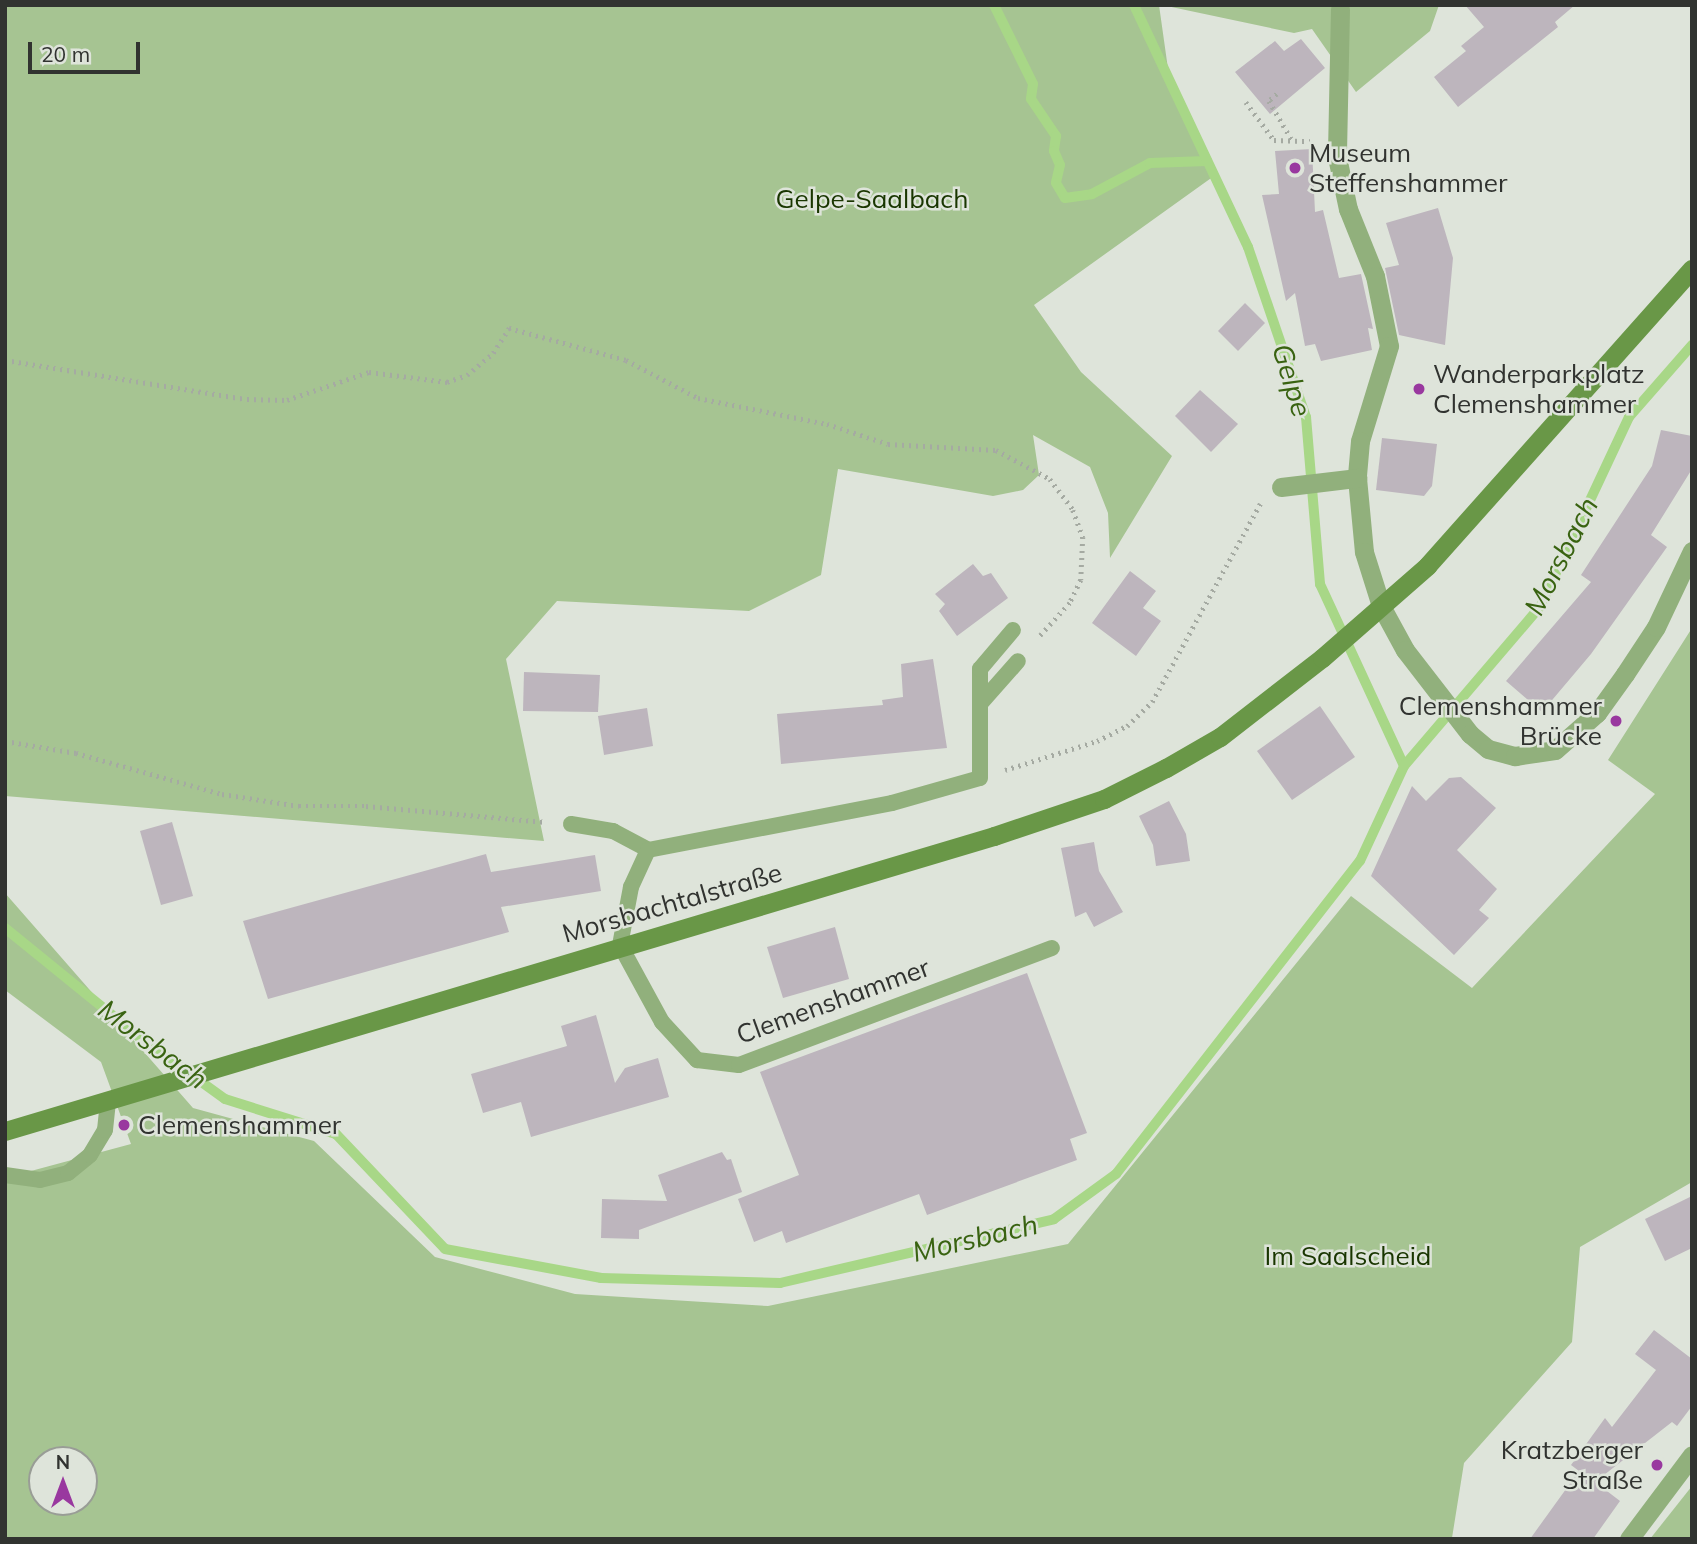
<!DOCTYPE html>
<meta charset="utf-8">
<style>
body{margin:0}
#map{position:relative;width:1697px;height:1544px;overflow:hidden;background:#dee4da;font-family:Mulish,sans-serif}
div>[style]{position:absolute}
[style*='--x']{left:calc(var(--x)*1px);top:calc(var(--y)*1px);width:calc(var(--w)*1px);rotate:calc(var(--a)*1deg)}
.green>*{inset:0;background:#a6c492}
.stream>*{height:10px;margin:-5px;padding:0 5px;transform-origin:5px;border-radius:5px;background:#a8d787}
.building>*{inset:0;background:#bdb5bd}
.path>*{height:4.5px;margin-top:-2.25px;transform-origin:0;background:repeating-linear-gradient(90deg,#a5aaa2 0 2px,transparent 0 7px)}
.service>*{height:16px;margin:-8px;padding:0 8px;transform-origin:8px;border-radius:8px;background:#91b07c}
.minor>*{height:19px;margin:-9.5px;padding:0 9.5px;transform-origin:9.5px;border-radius:9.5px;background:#91b07c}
.secondary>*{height:19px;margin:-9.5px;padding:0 9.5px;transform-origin:9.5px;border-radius:9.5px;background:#699747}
.dots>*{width:19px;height:19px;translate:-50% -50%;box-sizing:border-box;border:4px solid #dee4da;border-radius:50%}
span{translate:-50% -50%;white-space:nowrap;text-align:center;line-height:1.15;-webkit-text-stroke:5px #dee4da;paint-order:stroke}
.poi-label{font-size:26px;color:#313330}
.left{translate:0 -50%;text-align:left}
.right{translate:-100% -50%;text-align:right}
.park-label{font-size:26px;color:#193600}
.street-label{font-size:26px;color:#313330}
.water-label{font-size:28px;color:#396311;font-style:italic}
.frame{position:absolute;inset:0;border:7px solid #313330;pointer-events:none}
.north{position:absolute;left:28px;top:1446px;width:70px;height:70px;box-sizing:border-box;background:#dee4da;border:2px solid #999d96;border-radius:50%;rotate:0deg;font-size:19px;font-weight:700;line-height:28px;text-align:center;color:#313330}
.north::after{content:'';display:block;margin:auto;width:24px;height:32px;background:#99389f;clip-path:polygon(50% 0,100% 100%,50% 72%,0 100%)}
.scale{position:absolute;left:28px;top:42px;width:112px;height:32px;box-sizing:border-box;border:4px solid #313330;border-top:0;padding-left:9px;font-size:21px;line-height:24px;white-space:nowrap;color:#313330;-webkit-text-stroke:5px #dee4da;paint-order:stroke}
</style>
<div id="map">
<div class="green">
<i style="clip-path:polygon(5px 5px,1159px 5px,1170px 83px,1214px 176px,1034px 305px,1081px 372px,1172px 456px,1110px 558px,1108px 513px,1090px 467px,1033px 435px,1039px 475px,1023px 490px,993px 496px,838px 469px,821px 575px,749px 611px,557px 601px,506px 659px,544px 841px,5px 796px)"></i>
<i style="clip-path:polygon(1162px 5px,1439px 5px,1430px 31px,1356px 92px,1312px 29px,1294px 33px)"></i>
<i style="clip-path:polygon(evenodd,1692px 628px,1692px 1182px,1580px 1247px,1572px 1342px,1464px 1463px,1452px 1538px,5px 1539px,5px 1178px,131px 1144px,101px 1062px,5px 990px,5px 893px,193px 1108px,314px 1141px,435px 1257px,575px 1294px,768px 1306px,1068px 1244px,1351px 896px,1472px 988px,1655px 794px,1608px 760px,1692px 628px,42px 1460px,84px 1460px,84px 1502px,42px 1502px,42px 1460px)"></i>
<i style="clip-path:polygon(1692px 1486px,1692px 1539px,1650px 1539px)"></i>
</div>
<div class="stream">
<i style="--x:994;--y:5;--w:88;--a:63.7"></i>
<i style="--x:1033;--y:84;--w:15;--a:98"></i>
<i style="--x:1031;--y:99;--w:45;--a:56"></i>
<i style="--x:1056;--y:136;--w:15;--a:98"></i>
<i style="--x:1054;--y:151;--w:15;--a:67"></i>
<i style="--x:1060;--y:165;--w:18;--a:103"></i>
<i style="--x:1056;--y:183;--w:17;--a:59"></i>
<i style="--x:1065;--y:198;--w:27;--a:-8"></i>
<i style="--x:1092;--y:194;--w:66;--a:-28.1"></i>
<i style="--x:1150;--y:163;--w:57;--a:-2"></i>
<i style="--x:1134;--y:5;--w:268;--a:64.8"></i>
<i style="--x:1248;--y:247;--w:180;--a:71.2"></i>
<i style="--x:1306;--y:417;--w:168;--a:85.2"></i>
<i style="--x:1320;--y:584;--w:200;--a:65.2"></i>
<i style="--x:5;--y:928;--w:173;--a:39.1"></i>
<i style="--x:139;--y:1037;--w:106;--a:35.8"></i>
<i style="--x:225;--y:1099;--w:116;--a:17.5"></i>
<i style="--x:336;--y:1134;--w:158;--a:46.5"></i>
<i style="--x:445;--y:1249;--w:159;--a:10.5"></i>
<i style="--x:601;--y:1278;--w:179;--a:1.6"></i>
<i style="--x:780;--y:1283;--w:281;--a:-13.1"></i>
<i style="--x:1054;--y:1219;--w:77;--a:-36"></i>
<i style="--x:1116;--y:1174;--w:397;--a:-52.1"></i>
<i style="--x:1360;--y:861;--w:105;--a:-65.1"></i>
<i style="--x:1404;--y:766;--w:209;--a:-49.5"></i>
<i style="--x:1540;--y:607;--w:210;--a:-64.9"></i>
<i style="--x:1629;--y:417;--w:96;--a:-48.8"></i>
</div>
<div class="building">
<i style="clip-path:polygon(1465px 5px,1575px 5px,1555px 22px,1558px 27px,1458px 107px,1434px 77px,1466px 51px,1461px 46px,1484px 27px)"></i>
<i style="clip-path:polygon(1301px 39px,1325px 68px,1270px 114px,1235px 72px,1275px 41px,1284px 51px)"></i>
<i style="clip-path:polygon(1312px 149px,1315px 212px,1323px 210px,1339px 278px,1361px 274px,1373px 329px,1368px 328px,1372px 350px,1321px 361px,1315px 344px,1305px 346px,1295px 293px,1286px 301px,1262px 195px,1279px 194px,1275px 151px)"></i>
<i style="clip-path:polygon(1438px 208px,1453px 258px,1445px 345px,1399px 335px,1385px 268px,1399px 265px,1386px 223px)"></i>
<i style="clip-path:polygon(1245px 303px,1265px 323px,1238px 351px,1218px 331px)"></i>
<i style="clip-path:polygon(1200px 390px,1238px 424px,1211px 452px,1175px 416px)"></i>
<i style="clip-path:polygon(1661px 430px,1692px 436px,1692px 469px,1651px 535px,1667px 547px,1591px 654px,1542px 712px,1506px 681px,1591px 582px,1581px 575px,1652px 466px)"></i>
<i style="clip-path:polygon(1382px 438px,1437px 444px,1432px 486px,1424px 496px,1376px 490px)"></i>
<i style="clip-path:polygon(973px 564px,983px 576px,991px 573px,1008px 598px,957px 636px,939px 611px,945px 604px,935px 594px)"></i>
<i style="clip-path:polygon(1130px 571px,1156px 591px,1143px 608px,1161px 621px,1136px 656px,1092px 623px)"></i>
<i style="clip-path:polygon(933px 659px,947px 748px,781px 764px,777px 714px,883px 705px,882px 700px,903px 697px,901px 664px)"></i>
<i style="clip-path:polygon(524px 672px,600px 675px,598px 712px,523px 711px)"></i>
<i style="clip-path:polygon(1320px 706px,1355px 757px,1292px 800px,1257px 751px)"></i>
<i style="clip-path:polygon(647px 708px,653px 746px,604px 755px,598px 716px)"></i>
<i style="clip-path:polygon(1461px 777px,1496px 808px,1457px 850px,1497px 889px,1479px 910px,1489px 918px,1454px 955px,1371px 876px,1412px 786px,1426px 801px,1449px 778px)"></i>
<i style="clip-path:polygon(1169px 801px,1186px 834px,1190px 861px,1156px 866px,1153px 845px,1139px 816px)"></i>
<i style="clip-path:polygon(172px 822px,193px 896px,161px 905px,140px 831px)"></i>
<i style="clip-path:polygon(1094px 842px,1099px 871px,1123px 912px,1094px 927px,1086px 912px,1075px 917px,1061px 848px)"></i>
<i style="clip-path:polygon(486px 854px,491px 872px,595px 855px,601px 891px,501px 907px,509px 932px,268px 999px,243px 921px)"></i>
<i style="clip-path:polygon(835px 927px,849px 979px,783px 998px,767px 947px)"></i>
<i style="clip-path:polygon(1027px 973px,1087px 1133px,1070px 1139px,1077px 1160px,927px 1215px,919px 1194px,786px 1243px,782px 1231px,754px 1242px,738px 1199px,799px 1175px,760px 1072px)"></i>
<i style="clip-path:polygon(596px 1015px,615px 1083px,625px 1068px,658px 1058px,669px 1097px,531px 1137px,521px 1102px,483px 1113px,471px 1074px,567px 1046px,561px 1026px)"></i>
<i style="clip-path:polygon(722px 1152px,727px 1160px,731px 1159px,742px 1192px,639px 1230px,639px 1239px,601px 1238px,602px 1199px,667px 1201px,658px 1175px)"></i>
<i style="clip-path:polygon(1692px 1196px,1692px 1248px,1665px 1261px,1645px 1219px)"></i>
<i style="clip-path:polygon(1654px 1330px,1692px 1359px,1692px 1406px,1677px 1426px,1672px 1422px,1595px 1482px,1586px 1475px,1620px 1501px,1593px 1539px,1530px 1539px,1579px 1471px,1571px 1465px,1605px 1418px,1612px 1427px,1656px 1370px,1635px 1354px)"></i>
</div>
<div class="path">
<i style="--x:1277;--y:94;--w:11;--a:139"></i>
<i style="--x:1269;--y:101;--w:45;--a:59.5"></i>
<i style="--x:1246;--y:102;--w:47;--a:53.6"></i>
<i style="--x:1274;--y:140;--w:36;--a:2"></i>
<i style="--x:5;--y:360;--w:245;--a:9.2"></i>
<i style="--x:247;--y:399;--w:40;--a:1.4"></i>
<i style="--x:287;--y:400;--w:87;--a:-18.9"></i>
<i style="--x:369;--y:372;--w:79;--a:7.3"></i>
<i style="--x:447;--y:382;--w:21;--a:-19"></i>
<i style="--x:467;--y:375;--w:34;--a:-40"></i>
<i style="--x:493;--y:353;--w:30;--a:-57"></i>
<i style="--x:509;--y:328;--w:121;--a:15.3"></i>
<i style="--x:626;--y:360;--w:81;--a:27.8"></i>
<i style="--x:698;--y:398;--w:132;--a:11.4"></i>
<i style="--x:827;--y:424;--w:64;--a:18.2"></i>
<i style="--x:888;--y:444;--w:108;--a:3.2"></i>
<i style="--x:996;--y:450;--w:61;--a:28.2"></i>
<i style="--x:1050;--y:479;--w:39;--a:53"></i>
<i style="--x:1073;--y:510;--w:29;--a:70"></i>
<i style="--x:1083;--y:537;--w:43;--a:92.7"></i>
<i style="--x:1081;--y:580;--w:25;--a:116"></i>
<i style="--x:1070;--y:603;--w:45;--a:132.3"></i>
<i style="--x:5;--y:741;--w:72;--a:9.6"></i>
<i style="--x:76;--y:753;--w:152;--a:15.7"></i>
<i style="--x:222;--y:794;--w:78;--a:8.9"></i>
<i style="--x:299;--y:806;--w:67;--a:0"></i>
<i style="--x:366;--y:806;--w:181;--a:5.1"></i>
<i style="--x:1005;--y:770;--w:96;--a:-17.5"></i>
<i style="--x:1097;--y:741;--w:34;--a:-27"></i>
<i style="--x:1127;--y:726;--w:35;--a:-44"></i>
<i style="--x:1152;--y:702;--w:226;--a:-61.4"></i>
</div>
<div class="service">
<i style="--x:980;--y:704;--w:57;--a:-48.5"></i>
<i style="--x:571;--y:824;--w:43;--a:9.5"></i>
<i style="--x:613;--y:831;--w:40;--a:28"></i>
<i style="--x:648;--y:850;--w:248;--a:-10.9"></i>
<i style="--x:892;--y:803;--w:91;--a:-15.9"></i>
<i style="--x:980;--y:778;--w:109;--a:-90"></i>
<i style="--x:980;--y:669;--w:51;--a:-49.8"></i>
<i style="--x:648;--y:850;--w:41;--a:114.7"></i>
<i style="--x:631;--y:887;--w:59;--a:100.7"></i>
<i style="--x:620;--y:945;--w:88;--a:61.4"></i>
<i style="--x:662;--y:1022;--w:52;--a:47.4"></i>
<i style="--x:697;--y:1060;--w:42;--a:6.8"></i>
<i style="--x:739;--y:1065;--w:334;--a:-20.5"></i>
<i style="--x:5;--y:1175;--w:35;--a:8"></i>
<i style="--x:40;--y:1180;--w:29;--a:-14"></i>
<i style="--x:68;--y:1173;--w:28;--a:-39"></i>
<i style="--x:90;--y:1155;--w:29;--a:-59"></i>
<i style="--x:105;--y:1130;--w:30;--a:-84"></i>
</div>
<div class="minor">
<i style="--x:1340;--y:9;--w:148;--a:91.2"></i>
<i style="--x:1337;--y:157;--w:53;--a:78.1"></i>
<i style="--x:1348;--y:209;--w:72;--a:68.1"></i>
<i style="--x:1375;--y:276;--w:71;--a:78.7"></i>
<i style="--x:1389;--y:346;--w:99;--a:107"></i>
<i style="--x:1360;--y:441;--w:37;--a:95"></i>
<i style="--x:1357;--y:478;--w:74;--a:84.6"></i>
<i style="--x:1364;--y:552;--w:57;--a:72.5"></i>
<i style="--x:1381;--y:606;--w:50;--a:61.4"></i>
<i style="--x:1405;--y:650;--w:106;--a:52.3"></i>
<i style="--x:1470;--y:734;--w:23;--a:40"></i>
<i style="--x:1488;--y:749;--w:28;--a:15"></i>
<i style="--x:1515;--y:756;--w:40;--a:-8.5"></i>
<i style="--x:1555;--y:750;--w:56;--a:-41.4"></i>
<i style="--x:1597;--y:713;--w:48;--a:-54.3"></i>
<i style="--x:1625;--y:674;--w:56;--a:-56.6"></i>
<i style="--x:1656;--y:627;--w:84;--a:-64.7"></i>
<i style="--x:1281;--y:487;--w:77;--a:-6.8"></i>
<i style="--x:1629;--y:1539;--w:105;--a:-53.1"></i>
</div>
<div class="secondary">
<i style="--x:5;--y:1131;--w:1032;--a:-16.61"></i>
<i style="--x:994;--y:836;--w:116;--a:-18.6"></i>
<i style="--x:1104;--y:799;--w:69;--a:-26.6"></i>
<i style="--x:1166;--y:768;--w:62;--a:-29.9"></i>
<i style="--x:1220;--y:737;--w:129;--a:-37.8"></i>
<i style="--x:1322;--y:658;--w:140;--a:-41.2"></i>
<i style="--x:1427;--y:566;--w:398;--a:-48.3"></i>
</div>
<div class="dots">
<i style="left:1295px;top:168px;background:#99389f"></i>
<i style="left:1419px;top:389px;background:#99389f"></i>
<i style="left:1616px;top:721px;background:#99389f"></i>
<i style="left:124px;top:1125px;background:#99389f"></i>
<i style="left:1657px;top:1465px;background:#99389f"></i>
</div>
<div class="poi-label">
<span class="left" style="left:1309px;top:168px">Museum<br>Steffenshammer</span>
<span class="left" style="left:1433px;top:389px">Wanderparkplatz<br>Clemenshammer</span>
<span class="right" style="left:1602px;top:721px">Clemenshammer<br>Brücke</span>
<span class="left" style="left:138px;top:1125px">Clemenshammer</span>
<span class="right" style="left:1643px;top:1465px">Kratzberger<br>Straße</span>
</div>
<div class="park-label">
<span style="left:872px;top:199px">Gelpe-Saalbach</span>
<span style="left:1348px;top:1256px">Im Saalscheid</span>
</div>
<div class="street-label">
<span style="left:672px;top:903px;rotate:-16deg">Morsbachtalstraße</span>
<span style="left:833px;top:1001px;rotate:-20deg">Clemenshammer</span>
</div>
<div class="water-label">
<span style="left:1292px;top:380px;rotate:73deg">Gelpe</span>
<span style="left:1561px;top:556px;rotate:-63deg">Morsbach</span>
<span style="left:153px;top:1044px;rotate:37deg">Morsbach</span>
<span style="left:975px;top:1238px;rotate:-13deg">Morsbach</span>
</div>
<div class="frame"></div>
<div class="north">N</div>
<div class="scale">20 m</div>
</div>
